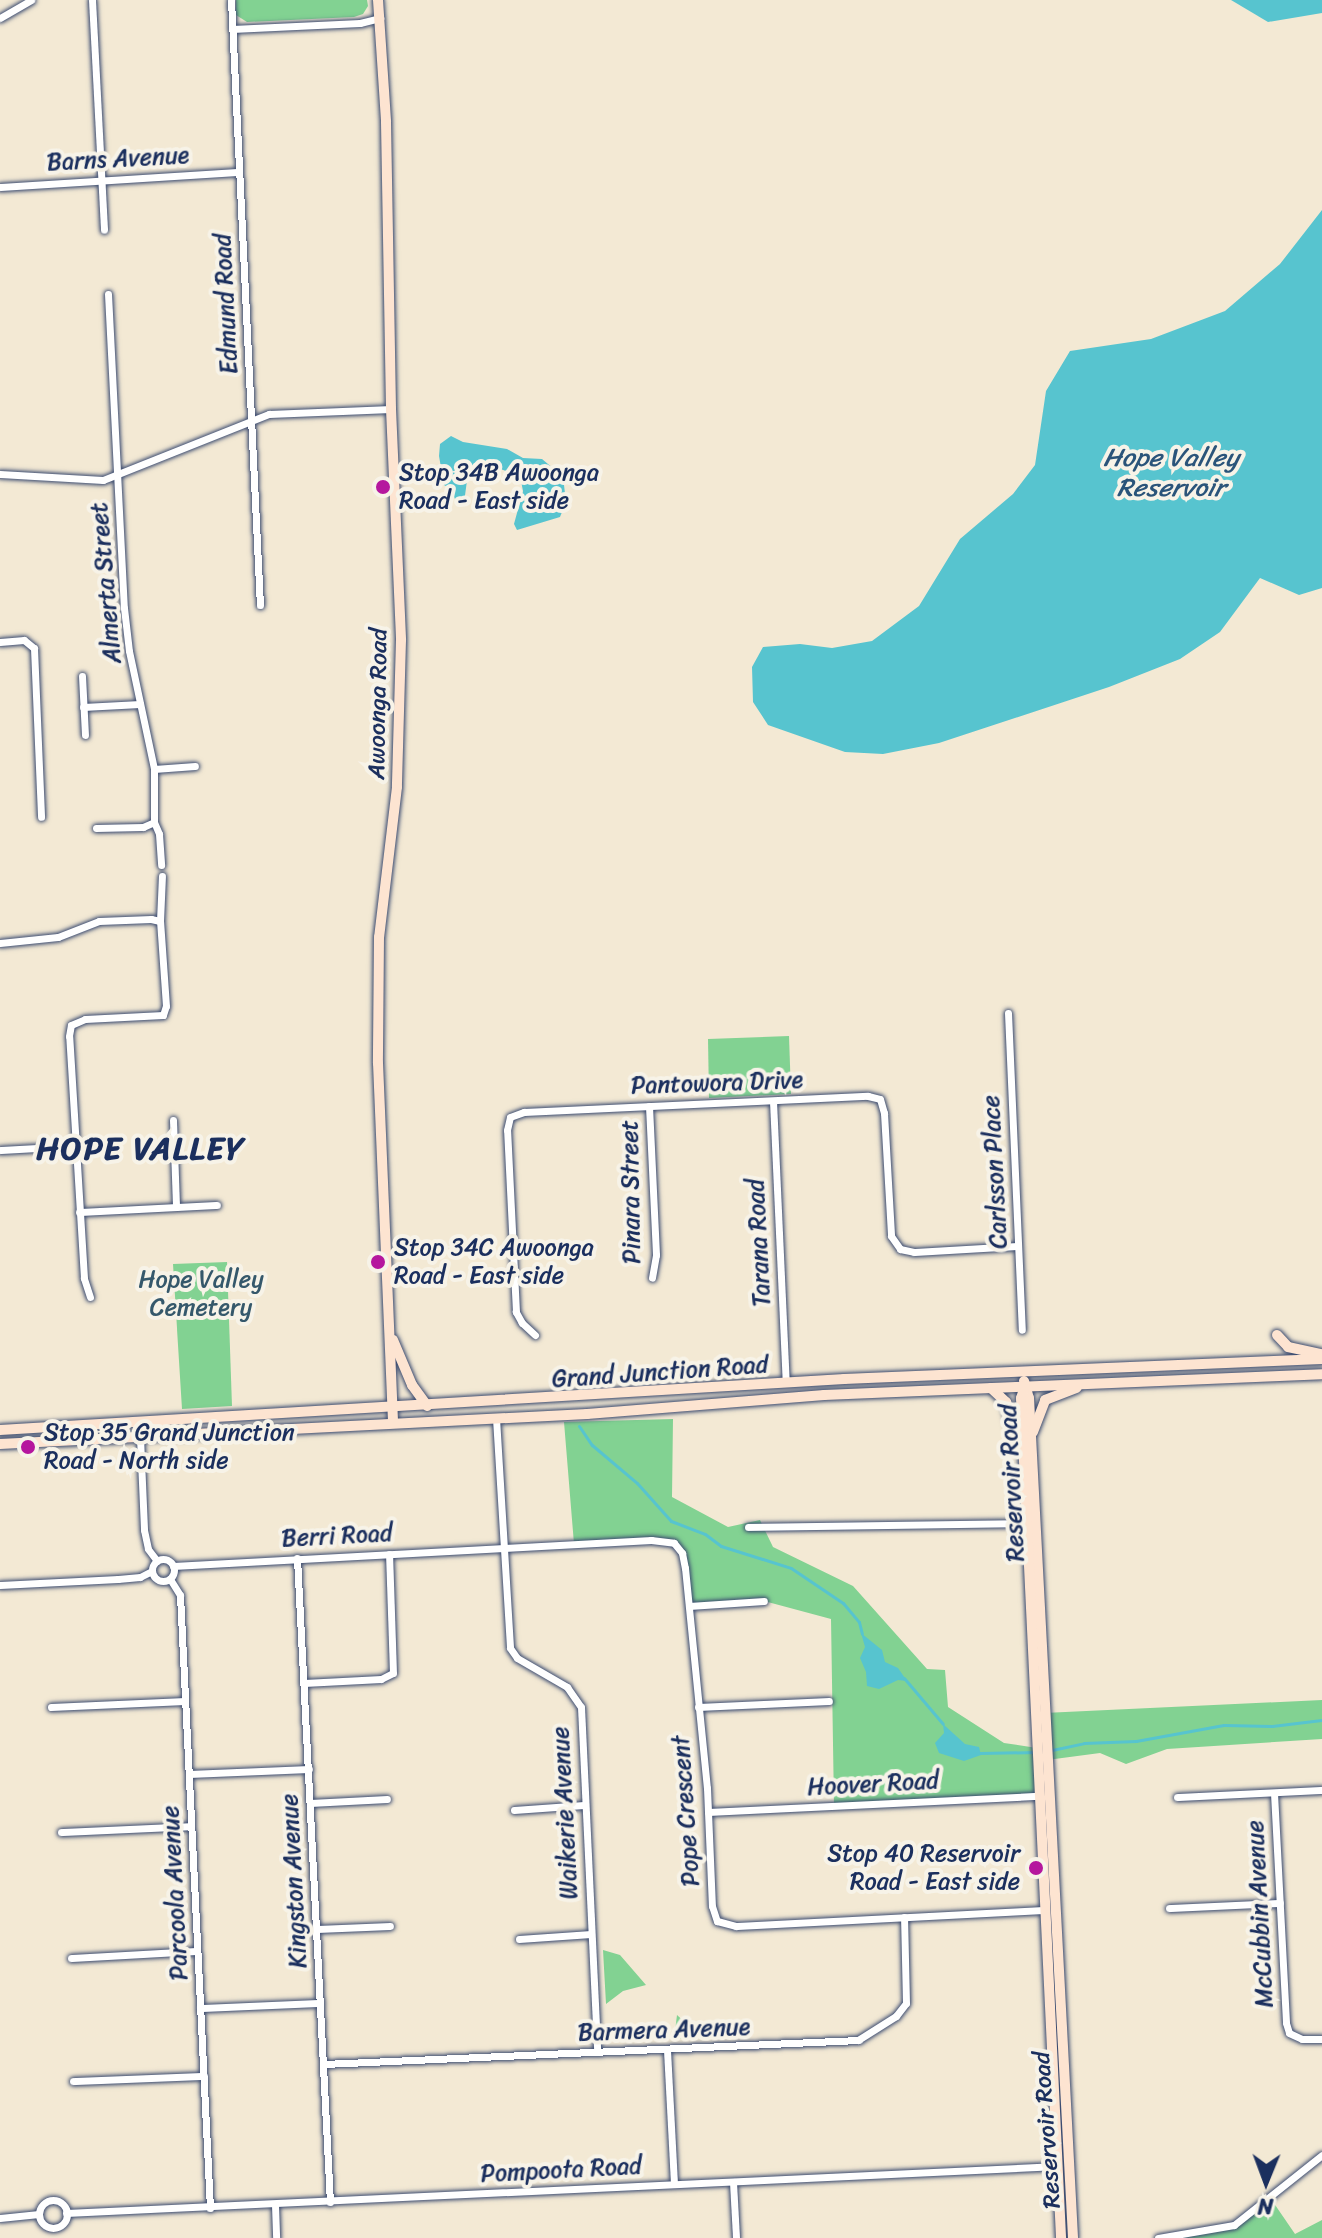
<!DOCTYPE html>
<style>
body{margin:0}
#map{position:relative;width:1322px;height:2238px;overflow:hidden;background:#f3e9d4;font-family:Sriracha,sans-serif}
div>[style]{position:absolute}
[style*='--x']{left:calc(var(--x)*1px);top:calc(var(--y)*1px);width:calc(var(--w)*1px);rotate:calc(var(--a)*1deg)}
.green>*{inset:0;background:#82d292}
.water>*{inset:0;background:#57c4cf}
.stream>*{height:3px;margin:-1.5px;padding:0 1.5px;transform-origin:1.5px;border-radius:1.5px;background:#57c4cf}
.roads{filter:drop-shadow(0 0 2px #3b4b70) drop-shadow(0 0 2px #3b4b70)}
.minor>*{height:7px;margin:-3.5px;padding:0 3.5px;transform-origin:3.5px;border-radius:3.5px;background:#fff}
.minor>.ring{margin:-3.5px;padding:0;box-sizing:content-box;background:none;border:7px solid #fff;border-radius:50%}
.secondary>*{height:10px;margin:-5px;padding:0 5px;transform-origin:5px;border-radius:5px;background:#fde4d1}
.dots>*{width:22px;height:22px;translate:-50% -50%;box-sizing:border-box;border:4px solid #f7f3e8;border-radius:50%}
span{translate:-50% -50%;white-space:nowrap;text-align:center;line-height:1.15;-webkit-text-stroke:8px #f7f3e8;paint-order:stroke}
.street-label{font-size:24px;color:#1b2f5e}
.poi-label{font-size:24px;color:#1b2f5e}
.left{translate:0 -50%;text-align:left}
.right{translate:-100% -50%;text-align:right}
.park-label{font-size:24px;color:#35586b}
.water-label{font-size:26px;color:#2a547a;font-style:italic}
.district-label{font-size:32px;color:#1b2f5e;font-weight:700;letter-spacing:2px}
.north{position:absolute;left:1226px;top:2142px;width:80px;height:80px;-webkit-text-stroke:6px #f7f3e8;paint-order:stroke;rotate:181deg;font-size:22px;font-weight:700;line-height:32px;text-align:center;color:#1b2f5e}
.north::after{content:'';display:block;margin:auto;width:28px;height:36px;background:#1b2f5e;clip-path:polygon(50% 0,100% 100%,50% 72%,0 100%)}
</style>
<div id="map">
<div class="green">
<i style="clip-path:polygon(236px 0,367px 0,368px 6px,363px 14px,354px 17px,247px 22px,236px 15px)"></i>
<i style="clip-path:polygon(789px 1036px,791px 1094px,709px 1098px,708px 1039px)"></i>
<i style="clip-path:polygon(227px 1262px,232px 1406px,182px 1409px,173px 1264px)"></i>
<i style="clip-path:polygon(673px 1419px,672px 1497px,728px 1527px,760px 1520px,773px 1547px,853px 1586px,927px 1669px,945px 1670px,948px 1707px,1004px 1743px,1037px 1748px,1039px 1796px,834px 1806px,831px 1619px,764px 1601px,689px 1606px,682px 1553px,674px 1543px,663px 1540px,574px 1544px,564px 1422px)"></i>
<i style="clip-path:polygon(1322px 1700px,1322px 1739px,1167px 1749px,1126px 1764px,1100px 1753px,1047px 1760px,1044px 1713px)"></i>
<i style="clip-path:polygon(603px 1950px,620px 1955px,646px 1985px,623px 1991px,606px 2004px)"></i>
<i style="clip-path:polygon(677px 2015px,689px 2026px,690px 2038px,674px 2039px)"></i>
<i style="clip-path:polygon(1269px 2196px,1295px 2234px,1322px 2220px,1322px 2238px,1158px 2238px,1234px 2225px)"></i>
</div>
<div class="water">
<i style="clip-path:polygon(1231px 0,1322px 0,1322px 13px,1268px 22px)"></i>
<i style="clip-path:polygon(1322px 210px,1322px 588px,1299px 595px,1260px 578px,1220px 632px,1180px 659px,1109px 687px,939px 743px,883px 754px,845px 752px,768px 725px,753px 702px,752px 667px,763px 647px,800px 644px,832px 648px,872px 641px,919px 606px,960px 539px,1013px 494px,1035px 465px,1046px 391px,1070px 351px,1151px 339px,1225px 311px,1280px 264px)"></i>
<i style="clip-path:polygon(451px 436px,463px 442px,507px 449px,523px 458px,542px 459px,560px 474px,564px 485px,566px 502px,560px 517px,517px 530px,514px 524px,523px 491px,521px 481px,514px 474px,484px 463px,474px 463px,468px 473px,464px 503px,457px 504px,451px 489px,444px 485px,439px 456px,440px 444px)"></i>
<i style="clip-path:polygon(861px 1633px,882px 1650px,885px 1662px,898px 1668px,907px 1681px,898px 1680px,879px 1689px,867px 1686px,866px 1672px,860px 1658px,865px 1647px)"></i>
<i style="clip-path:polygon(943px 1724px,965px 1744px,979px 1747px,981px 1755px,964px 1761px,939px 1753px,935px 1743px,944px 1733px)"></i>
</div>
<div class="stream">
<i style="--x:579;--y:1426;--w:23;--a:56"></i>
<i style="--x:592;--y:1445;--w:59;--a:40.2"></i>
<i style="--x:637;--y:1483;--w:51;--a:48.2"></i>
<i style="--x:671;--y:1521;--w:36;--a:21"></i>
<i style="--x:705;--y:1534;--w:20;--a:37"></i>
<i style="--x:721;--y:1546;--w:73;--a:17.4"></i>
<i style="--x:791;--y:1568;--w:63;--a:33.9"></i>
<i style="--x:843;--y:1603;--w:25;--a:50"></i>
<i style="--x:859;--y:1622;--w:12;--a:76"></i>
<i style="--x:904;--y:1678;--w:60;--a:49.7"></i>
<i style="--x:1052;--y:1750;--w:33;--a:-12"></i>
<i style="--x:1084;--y:1743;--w:52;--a:-2.2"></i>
<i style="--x:1136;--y:1741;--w:89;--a:-10.3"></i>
<i style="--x:1224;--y:1725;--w:48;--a:1.2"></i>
<i style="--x:1272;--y:1726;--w:50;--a:-6.8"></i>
<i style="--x:980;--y:1753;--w:57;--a:-1"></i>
</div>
<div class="roads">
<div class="minor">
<i style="--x:92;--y:0;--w:230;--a:87"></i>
<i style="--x:231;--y:0;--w:606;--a:87.26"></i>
<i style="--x:0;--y:18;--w:36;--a:-30"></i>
<i style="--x:232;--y:29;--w:128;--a:-2.7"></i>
<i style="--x:360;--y:23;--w:21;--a:-14"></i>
<i style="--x:0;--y:187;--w:238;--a:-3.6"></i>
<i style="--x:108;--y:294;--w:314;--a:87.1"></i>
<i style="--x:124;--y:608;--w:43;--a:83.4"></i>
<i style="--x:129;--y:651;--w:121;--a:78"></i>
<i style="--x:154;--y:769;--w:53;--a:90"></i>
<i style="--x:154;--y:822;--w:13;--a:67"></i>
<i style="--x:159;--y:834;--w:31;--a:86"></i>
<i style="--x:0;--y:474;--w:103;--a:3.3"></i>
<i style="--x:103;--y:480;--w:179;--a:-21.7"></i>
<i style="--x:269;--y:414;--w:122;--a:-2.3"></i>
<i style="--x:0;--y:642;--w:24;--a:-5"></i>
<i style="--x:24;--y:640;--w:13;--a:39"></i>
<i style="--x:34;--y:648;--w:169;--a:87.6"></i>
<i style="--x:82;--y:676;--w:59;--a:87.1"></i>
<i style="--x:83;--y:707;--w:57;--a:-3"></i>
<i style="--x:154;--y:769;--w:41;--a:-4.2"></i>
<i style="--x:96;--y:828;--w:47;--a:-1.2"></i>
<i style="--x:143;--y:827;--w:12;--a:-24"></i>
<i style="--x:0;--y:943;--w:58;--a:-5.9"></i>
<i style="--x:58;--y:937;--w:44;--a:-21.3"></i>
<i style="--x:99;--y:921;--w:52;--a:-2.2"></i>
<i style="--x:151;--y:919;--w:9;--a:13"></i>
<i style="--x:1008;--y:1013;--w:317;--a:87.5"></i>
<i style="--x:773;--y:1101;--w:282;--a:87.4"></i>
<i style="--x:649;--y:1106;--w:149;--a:87.3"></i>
<i style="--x:656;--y:1255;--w:23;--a:100"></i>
<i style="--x:173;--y:1120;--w:87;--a:88"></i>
<i style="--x:0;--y:1150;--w:74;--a:-3.1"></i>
<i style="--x:79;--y:1212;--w:138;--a:-2.9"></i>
<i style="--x:90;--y:1297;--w:20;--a:-108"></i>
<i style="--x:84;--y:1278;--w:242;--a:-93.5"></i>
<i style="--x:69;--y:1036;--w:11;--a:-80"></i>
<i style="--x:71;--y:1025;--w:15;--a:-23"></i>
<i style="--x:85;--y:1019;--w:78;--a:-2.9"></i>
<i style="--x:163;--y:1015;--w:9;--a:-72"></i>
<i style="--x:166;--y:1006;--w:85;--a:-94"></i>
<i style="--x:160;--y:921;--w:45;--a:-87.5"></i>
<i style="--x:535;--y:1335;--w:18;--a:-137"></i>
<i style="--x:522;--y:1323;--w:13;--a:-119"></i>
<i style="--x:516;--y:1312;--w:182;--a:-92.8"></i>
<i style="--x:507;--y:1130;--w:13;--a:-77"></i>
<i style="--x:510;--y:1117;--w:15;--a:-20"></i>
<i style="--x:524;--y:1112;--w:344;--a:-2.7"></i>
<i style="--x:868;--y:1096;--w:12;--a:14"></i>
<i style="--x:880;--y:1099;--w:15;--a:74"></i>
<i style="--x:884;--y:1113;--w:123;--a:86.7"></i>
<i style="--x:891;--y:1236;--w:16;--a:55"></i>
<i style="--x:900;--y:1249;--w:14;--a:12"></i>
<i style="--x:914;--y:1252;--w:104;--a:-3.3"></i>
<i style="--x:496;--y:1418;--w:230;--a:86.5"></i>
<i style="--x:510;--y:1648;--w:12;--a:55"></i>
<i style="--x:517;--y:1658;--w:58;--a:30.1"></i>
<i style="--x:567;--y:1687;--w:24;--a:55"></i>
<i style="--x:581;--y:1707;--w:345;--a:87.3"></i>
<i style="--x:140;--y:1437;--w:93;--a:87.5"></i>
<i style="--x:144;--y:1530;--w:19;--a:78"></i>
<i style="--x:148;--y:1549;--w:15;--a:53"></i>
<i style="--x:748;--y:1527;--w:279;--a:-0.8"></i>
<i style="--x:297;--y:1558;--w:645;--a:87.07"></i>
<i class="ring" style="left:152px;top:1559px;width:15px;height:15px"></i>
<i style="--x:173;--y:1566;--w:479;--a:-3.1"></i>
<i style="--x:651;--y:1540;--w:23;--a:7"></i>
<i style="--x:674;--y:1543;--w:13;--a:51"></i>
<i style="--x:682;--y:1553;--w:15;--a:79"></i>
<i style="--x:685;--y:1568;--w:221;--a:84.3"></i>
<i style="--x:707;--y:1788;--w:118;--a:87.6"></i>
<i style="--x:712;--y:1906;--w:16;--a:72"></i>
<i style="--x:717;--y:1921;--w:20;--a:15"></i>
<i style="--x:736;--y:1926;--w:309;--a:-3"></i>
<i style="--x:170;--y:1579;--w:19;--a:58"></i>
<i style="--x:180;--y:1595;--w:614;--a:87.2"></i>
<i style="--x:0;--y:1585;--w:118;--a:-2.9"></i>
<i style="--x:118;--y:1579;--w:22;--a:-5"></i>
<i style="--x:140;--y:1577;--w:13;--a:-27"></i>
<i style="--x:689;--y:1606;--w:75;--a:-3.8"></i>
<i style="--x:304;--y:1683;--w:77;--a:-3"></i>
<i style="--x:381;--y:1679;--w:13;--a:-27"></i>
<i style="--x:393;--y:1673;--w:119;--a:-91.9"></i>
<i style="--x:51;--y:1707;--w:134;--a:-2.6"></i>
<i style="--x:698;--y:1707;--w:131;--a:-2.6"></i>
<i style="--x:189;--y:1774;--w:120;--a:-2.4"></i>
<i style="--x:1274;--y:1793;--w:230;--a:87"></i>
<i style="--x:1286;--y:2023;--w:10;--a:73"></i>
<i style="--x:1289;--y:2033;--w:14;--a:25"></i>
<i style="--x:1302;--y:2039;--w:20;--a:0"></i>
<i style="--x:1177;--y:1797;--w:145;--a:-2.8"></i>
<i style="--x:310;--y:1803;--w:77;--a:-3"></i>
<i style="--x:514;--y:1810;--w:70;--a:-4.1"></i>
<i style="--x:708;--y:1812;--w:331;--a:-2.8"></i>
<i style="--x:61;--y:1832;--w:130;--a:-2.6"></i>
<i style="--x:1169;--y:1908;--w:111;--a:-2.6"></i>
<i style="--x:317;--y:1929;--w:73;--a:-2.4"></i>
<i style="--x:519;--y:1939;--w:72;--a:-4"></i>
<i style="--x:71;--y:1958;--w:126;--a:-3.2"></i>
<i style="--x:200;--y:2008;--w:120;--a:-2.4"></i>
<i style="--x:667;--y:2050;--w:134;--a:87"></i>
<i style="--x:324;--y:2064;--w:535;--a:-2.57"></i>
<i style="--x:858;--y:2040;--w:45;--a:-32.3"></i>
<i style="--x:896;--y:2016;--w:16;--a:-52"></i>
<i style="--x:906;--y:2003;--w:86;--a:-91.3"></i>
<i style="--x:73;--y:2081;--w:131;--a:-2.2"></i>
<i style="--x:733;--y:2182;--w:56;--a:86.9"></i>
<i class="ring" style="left:39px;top:2200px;width:21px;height:21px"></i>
<i style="--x:275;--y:2205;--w:33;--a:88"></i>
<i style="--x:66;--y:2213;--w:993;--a:-2.71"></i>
<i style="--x:0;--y:2218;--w:39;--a:-6"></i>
<i style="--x:1158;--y:2238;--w:77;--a:-9.7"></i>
<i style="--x:1234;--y:2225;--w:112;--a:-38.5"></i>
</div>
<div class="secondary">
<i style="--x:378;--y:0;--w:122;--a:86.2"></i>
<i style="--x:386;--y:122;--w:287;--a:89"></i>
<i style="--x:391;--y:409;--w:231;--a:87.5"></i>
<i style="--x:401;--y:640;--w:147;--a:91.6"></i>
<i style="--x:397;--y:787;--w:151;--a:96.8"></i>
<i style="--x:379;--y:937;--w:126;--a:90.5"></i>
<i style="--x:378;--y:1063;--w:360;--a:87.6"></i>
<i style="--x:1277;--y:1335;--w:16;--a:47"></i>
<i style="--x:1288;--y:1347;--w:34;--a:12"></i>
<i style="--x:393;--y:1340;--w:49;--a:67.1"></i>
<i style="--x:412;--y:1385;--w:26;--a:54"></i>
<i style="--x:1024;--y:1381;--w:18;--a:74"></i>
<i style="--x:1029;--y:1398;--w:841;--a:87"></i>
<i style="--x:1025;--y:1386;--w:13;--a:108"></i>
<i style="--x:1021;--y:1398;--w:841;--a:87.27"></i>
<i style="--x:991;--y:1388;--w:21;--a:43"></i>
<i style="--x:1006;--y:1402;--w:46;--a:76.3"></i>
<i style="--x:0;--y:1430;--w:846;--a:-3.46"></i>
<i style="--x:844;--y:1379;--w:478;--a:-2.4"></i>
<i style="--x:1033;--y:1432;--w:34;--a:-69"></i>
<i style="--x:1045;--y:1400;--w:34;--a:-21"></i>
<i style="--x:0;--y:1444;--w:588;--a:-2.93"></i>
<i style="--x:587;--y:1414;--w:238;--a:-4.6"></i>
<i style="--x:824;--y:1395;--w:498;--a:-2.4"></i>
</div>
</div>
<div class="dots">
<i style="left:383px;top:487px;background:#b5179e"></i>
<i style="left:378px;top:1262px;background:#b5179e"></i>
<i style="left:28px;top:1447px;background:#b5179e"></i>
<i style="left:1036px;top:1868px;background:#b5179e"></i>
</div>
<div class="street-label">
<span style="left:118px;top:159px;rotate:-3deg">Barns Avenue</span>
<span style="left:226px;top:304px;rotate:-93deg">Edmund Road</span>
<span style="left:106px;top:583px;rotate:-95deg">Almerta Street</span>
<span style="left:378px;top:704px;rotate:-89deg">Awoonga Road</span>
<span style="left:717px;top:1083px;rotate:-2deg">Pantowora Drive</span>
<span style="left:995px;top:1172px;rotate:-93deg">Carlsson Place</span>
<span style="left:631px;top:1192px;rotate:-91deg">Pinara Street</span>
<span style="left:759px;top:1243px;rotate:-93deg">Tarana Road</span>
<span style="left:660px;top:1372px;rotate:-4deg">Grand Junction Road</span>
<span style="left:1012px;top:1483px;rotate:-93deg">Reservoir Road</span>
<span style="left:337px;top:1536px;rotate:-3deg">Berri Road</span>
<span style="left:873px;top:1784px;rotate:-3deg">Hoover Road</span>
<span style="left:686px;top:1811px;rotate:-94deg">Pope Crescent</span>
<span style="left:565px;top:1813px;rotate:-93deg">Waikerie Avenue</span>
<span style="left:294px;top:1881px;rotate:-93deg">Kingston Avenue</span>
<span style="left:175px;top:1893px;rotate:-93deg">Parcoola Avenue</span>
<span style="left:1260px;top:1914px;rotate:-93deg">McCubbin Avenue</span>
<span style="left:664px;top:2030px;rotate:-2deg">Barmera Avenue</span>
<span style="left:1047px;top:2130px;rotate:-94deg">Reservoir Road</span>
<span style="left:561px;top:2170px;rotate:-3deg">Pompoota Road</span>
</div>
<div class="poi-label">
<span class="left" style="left:399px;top:487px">Stop 34B Awoonga<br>Road - East side</span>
<span class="left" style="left:394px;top:1262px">Stop 34C Awoonga<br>Road - East side</span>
<span class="left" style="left:44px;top:1447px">Stop 35 Grand Junction<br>Road - North side</span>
<span class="right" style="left:1020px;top:1868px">Stop 40 Reservoir<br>Road - East side</span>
</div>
<div class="park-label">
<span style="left:201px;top:1294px">Hope Valley<br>Cemetery</span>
</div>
<div class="water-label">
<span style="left:1171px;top:473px">Hope Valley<br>Reservoir</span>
</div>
<div class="district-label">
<span style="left:141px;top:1149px">HOPE VALLEY</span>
</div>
<div class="north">N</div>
</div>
